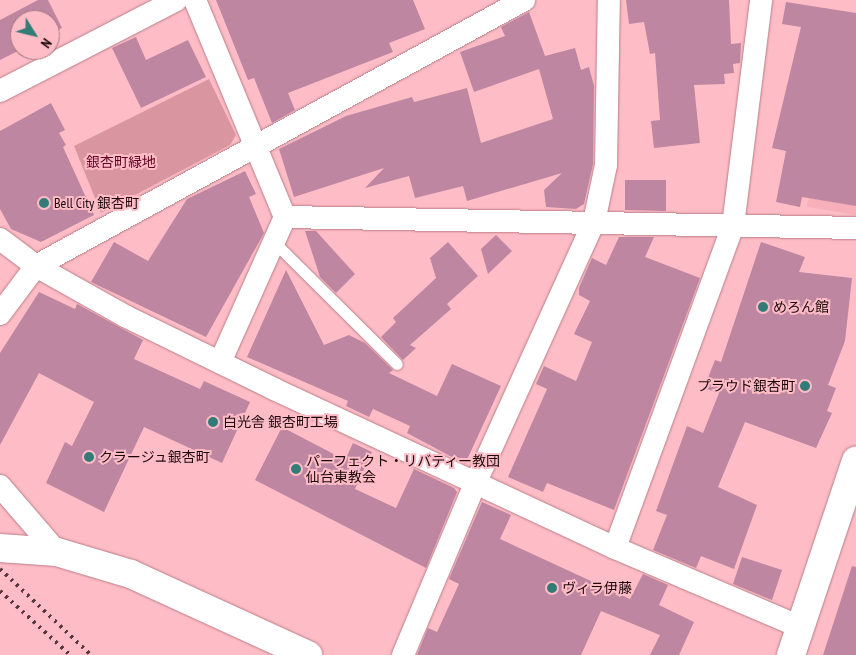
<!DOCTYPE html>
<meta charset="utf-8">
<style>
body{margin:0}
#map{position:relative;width:856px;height:655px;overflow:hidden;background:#febdc6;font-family:"PT Sans Narrow","Noto Sans JP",sans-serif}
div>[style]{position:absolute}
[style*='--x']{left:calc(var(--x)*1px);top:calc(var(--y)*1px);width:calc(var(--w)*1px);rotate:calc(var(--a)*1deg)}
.built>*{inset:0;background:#f7afb9}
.green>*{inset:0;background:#da96a0}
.building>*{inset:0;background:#be86a1}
.roads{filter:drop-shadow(0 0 1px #ba7d87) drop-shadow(0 0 1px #ba7d87)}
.service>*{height:11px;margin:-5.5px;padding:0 5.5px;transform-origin:5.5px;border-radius:5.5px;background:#fff}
.minor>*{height:22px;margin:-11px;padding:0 11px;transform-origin:11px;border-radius:11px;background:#fff}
.tertiary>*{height:28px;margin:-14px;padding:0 14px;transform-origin:14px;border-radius:14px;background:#fff}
.rail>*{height:4px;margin-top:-2px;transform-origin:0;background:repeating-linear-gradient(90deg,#58373d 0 2.5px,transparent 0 7.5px)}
.dots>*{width:14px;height:14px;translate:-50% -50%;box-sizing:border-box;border:2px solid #febdc6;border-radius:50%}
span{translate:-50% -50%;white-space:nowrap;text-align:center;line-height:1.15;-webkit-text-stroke:4px #febdc6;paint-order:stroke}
.park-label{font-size:14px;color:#600023}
.poi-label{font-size:14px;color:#1b060a}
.left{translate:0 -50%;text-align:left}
.right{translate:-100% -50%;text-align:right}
.north{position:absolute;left:10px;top:10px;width:50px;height:50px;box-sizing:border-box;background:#febdc6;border:1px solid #a3747b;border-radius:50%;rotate:126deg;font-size:14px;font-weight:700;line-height:20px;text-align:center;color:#1b060a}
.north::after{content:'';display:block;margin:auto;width:18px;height:22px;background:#337b76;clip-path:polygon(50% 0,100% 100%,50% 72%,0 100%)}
</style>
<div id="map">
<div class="built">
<i style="clip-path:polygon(816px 158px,856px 165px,856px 215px,807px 207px)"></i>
</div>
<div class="green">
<i style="clip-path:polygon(209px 79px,236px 135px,230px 145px,101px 213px,74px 146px)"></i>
</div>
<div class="building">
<i style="clip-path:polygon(38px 0,48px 0,62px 28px,50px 34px,50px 20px,20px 20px,20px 50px,0 60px,0 20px)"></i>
<i style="clip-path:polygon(216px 0,413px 0,425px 29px,389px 43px,393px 52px,288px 93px,295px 110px,272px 123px,254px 78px,248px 80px)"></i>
<i style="clip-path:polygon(626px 0,729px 0,731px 44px,741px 43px,740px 63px,733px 64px,734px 73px,724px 74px,725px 84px,694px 85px,700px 143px,654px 148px,651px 121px,660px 120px,655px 53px,650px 54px,644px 22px,629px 24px)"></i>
<i style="clip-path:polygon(786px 2px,856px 13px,856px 206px,802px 197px,800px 207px,776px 202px,786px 151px,772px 148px,801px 27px,782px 24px)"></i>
<i style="clip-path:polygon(529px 12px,545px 56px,575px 48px,581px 70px,589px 67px,594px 86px,593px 164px,584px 204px,576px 209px,546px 207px,544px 190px,562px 173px,467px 201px,463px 186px,415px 198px,409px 176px,365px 188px,384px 168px,294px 197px,279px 149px,346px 116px,412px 97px,414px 102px,467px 88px,481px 143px,553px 119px,539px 69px,474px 92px,460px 52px,505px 36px,501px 27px)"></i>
<i style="clip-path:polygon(136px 37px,146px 60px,188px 40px,206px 77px,141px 108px,112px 48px)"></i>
<i style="clip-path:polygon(51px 103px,65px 130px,59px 133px,66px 145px,63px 147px,94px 215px,41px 242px,11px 229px,0 209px,0 131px)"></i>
<i style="clip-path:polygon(245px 171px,256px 194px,249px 197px,264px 233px,206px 337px,91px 282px,114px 242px,148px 261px,187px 199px)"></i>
<i style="clip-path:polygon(625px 180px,666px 180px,666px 211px,625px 210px)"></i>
<i style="clip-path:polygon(305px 231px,316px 231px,355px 274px,336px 293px,320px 277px)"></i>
<i style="clip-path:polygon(496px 235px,512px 251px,488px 274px,481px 249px)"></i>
<i style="clip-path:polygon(619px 237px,654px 237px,645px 257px,700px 278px,614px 510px,547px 483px,543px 492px,508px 477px,547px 389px,536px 384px,544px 366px,576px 381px,592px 342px,574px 334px,590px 301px,579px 295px,579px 288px,592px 258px,606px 265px)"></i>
<i style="clip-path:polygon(448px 242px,478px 276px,447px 304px,451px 309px,410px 345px,416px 348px,403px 360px,381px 337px,396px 322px,393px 318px,436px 278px,430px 258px)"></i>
<i style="clip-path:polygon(761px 242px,805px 257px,799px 272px,852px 278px,845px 341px,828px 385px,836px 388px,827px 411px,832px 413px,816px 448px,745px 422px,718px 487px,757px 505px,734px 569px,701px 556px,696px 568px,653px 550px,667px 515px,656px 511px,687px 426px,703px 433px,719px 393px,704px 388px,715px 360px,721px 362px)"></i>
<i style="clip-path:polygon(286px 270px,324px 345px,349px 335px,365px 343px,393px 370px,389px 373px,437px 396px,452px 364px,501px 386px,465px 464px,407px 433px,410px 426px,373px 409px,369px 417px,346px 406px,348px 401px,247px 357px)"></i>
<i style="clip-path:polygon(39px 292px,75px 309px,77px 304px,143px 340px,134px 359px,200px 389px,204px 381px,250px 402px,222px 463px,144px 427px,104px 512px,46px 483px,65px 442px,72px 446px,94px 402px,39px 373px,0 445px,0 353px)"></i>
<i style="clip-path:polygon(282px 427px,345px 460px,353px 443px,372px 452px,355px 489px,396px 508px,414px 469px,454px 488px,457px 492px,426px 568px,255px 480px)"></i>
<i style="clip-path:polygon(482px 502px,511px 515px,500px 539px,630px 599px,643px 574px,668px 585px,659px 605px,694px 622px,679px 655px,650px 655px,660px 635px,601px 611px,581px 655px,417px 655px,428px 628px,437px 632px,459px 584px,449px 579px)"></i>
<i style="clip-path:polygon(742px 557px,782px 570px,772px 600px,733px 584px)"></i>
<i style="clip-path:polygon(852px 566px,856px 567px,856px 655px,823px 655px)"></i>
</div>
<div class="roads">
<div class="service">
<i style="--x:274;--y:242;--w:173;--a:44.8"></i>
</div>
<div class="minor">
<i style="--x:195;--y:0;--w:235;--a:67.5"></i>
<i style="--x:285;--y:217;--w:159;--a:114.1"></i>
<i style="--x:0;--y:91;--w:198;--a:-27.3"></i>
<i style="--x:285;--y:217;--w:571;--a:1.1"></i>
<i style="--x:0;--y:239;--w:45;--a:36.9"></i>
<i style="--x:36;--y:266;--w:104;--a:29.3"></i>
<i style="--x:127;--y:317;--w:164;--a:26.1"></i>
<i style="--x:274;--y:389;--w:376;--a:25"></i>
<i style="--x:615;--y:548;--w:201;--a:23.1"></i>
<i style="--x:0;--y:314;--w:60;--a:-53.1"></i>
<i style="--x:36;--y:266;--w:556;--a:-28.59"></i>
<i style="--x:0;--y:486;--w:87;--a:49.2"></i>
<i style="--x:615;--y:548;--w:343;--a:-69.9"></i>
<i style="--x:733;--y:226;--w:228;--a:-82.9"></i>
<i style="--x:403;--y:655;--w:186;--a:-67.2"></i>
<i style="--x:475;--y:484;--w:288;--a:-65.6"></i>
<i style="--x:594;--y:222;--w:58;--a:-78.1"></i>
<i style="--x:606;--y:165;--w:165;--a:-89"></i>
</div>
<div class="tertiary">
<i style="--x:0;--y:548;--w:57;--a:4"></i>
<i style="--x:57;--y:552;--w:77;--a:16.6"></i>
<i style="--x:131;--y:574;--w:195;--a:24.6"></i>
<i style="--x:791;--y:655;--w:205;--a:-71.5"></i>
</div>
</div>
<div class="rail">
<i style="--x:0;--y:569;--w:125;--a:43.4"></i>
<i style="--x:0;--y:591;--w:95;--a:42.4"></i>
</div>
<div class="dots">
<i style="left:44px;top:203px;background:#337b76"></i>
<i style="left:763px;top:307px;background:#337b76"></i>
<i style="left:805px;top:386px;background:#337b76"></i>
<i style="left:213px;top:422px;background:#337b76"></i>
<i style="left:89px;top:457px;background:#337b76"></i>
<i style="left:296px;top:469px;background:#337b76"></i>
<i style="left:552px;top:588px;background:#337b76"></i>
</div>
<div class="park-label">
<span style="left:121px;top:162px">銀杏町緑地</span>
</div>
<div class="poi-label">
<span class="left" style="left:54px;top:203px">Bell City 銀杏町</span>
<span class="left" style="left:773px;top:307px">めろん館</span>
<span class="right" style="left:795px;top:386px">プラウド銀杏町</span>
<span class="left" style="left:223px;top:422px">白光舎 銀杏町工場</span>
<span class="left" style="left:99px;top:457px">クラージュ銀杏町</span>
<span class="left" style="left:306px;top:469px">パーフェクト・リバティー教団<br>仙台東教会</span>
<span class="left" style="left:562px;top:588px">ヴィラ伊藤</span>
</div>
<div class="north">N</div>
</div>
